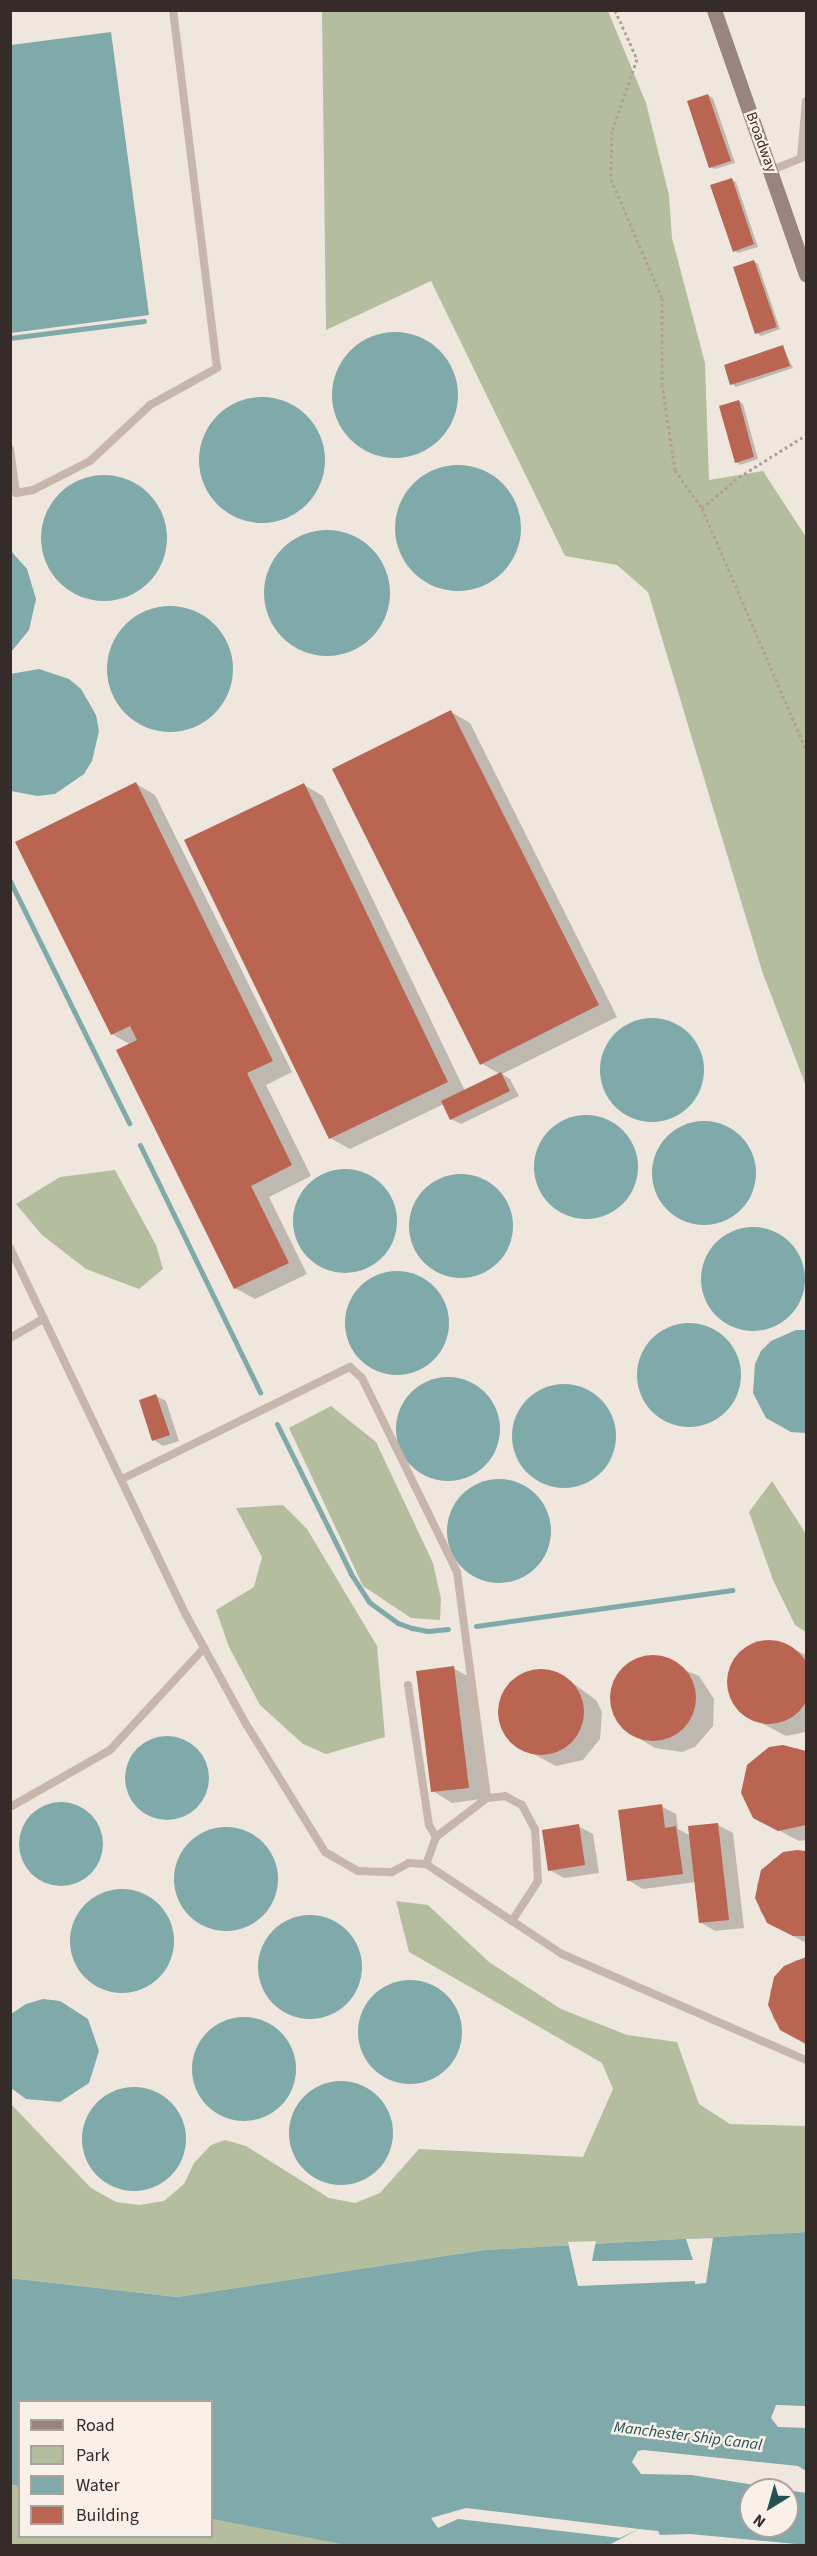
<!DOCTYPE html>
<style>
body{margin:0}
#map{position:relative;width:817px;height:2556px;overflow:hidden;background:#efe6de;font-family:"Source Sans 3",sans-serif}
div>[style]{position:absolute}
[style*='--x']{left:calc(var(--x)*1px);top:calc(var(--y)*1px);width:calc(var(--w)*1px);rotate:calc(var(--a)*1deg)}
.green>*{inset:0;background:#b5bd9f}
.water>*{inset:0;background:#80a9a9}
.round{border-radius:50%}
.pier>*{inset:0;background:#efe6de}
.shadow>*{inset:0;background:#0003}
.stream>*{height:5px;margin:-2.5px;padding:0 2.5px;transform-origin:2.5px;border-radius:2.5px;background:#80a9a9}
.building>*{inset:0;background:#b96552}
.path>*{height:3px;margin-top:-1.5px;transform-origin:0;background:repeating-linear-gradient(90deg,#b2a095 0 3px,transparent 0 6px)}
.lane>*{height:8px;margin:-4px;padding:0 4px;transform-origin:4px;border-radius:4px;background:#c6b6ab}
.secondary>*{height:15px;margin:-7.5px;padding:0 7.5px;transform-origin:7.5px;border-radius:7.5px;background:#9a857c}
span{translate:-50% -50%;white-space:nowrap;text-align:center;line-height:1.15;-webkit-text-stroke:5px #f8f0e9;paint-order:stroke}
.street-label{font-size:15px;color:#352c29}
.water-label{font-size:16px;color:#235252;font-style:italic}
.frame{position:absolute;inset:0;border:12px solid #352c29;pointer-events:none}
.legend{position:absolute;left:18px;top:2400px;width:195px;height:138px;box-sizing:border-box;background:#f8f0e9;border:2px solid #aaa29c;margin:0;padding:8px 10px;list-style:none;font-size:18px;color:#352c29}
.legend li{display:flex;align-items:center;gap:12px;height:30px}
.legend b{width:30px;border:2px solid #aaa29c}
.north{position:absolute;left:739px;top:2478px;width:60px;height:60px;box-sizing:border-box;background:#f8f0e9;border:2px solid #aaa29c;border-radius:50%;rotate:217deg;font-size:16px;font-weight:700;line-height:24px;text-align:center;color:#352c29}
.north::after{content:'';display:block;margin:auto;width:21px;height:27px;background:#235252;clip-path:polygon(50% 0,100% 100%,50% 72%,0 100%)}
</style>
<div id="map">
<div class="green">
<i style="clip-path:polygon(322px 11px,608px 11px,646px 103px,669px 195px,672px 238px,705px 363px,709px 480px,763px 471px,806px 537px,806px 1086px,763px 974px,648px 592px,617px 565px,565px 556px,431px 281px,326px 330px)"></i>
<i style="clip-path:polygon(115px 1170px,156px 1245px,163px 1269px,139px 1289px,86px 1269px,42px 1235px,16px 1204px,60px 1177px)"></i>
<i style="clip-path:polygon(331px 1406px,376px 1442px,433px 1563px,441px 1599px,440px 1620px,411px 1618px,363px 1586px,289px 1428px)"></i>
<i style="clip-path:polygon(772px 1481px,806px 1534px,806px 1632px,795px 1625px,773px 1580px,749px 1512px)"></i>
<i style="clip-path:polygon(283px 1505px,307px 1529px,377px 1646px,385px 1737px,326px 1754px,303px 1744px,260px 1705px,229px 1647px,216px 1610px,254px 1587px,262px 1557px,236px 1508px)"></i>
<i style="clip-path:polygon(396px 1901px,428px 1905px,489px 1962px,561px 2009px,627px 2035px,677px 2042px,699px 2104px,730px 2124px,806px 2126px,806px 2232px,484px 2250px,177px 2297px,11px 2278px,10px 2103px,91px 2188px,116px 2202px,139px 2205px,164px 2201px,184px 2184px,194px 2163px,211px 2145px,225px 2140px,246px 2146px,329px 2198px,355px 2203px,380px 2193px,419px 2149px,583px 2157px,613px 2089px,602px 2063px,409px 1952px)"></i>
<i style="clip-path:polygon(10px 2485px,19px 2486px,20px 2536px,212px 2536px,212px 2519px,352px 2545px,11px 2545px)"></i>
</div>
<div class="water">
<i style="clip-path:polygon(111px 32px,149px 315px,11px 333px,11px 45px)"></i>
<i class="round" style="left:332px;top:332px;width:126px;height:126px"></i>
<i class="round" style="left:199px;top:397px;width:126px;height:126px"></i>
<i class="round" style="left:395px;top:465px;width:126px;height:126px"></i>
<i class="round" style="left:41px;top:475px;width:126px;height:126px"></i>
<i class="round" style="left:264px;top:530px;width:126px;height:126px"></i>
<i style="clip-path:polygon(11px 551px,27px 569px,36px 599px,29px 630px,11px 652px)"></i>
<i class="round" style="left:107px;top:606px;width:126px;height:126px"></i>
<i style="clip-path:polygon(39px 669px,69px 679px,81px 689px,96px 715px,99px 731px,92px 761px,84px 774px,55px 794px,37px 796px,11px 791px,10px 674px)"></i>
<i class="round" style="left:600px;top:1018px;width:104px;height:104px"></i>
<i class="round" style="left:534px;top:1115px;width:104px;height:104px"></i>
<i class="round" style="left:652px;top:1121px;width:104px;height:104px"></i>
<i class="round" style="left:293px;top:1169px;width:104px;height:104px"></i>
<i class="round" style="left:409px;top:1174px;width:104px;height:104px"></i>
<i class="round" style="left:701px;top:1227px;width:104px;height:104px"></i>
<i class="round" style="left:345px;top:1271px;width:104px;height:104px"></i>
<i class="round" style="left:637px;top:1323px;width:104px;height:104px"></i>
<i style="clip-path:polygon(796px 1330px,806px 1330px,806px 1433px,791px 1432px,766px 1418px,753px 1393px,755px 1364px,761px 1351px,771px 1341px)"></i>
<i class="round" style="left:396px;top:1377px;width:104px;height:104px"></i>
<i class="round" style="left:512px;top:1384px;width:104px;height:104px"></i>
<i class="round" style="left:447px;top:1479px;width:104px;height:104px"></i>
<i class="round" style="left:125px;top:1736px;width:84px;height:84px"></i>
<i class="round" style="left:19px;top:1802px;width:84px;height:84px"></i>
<i class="round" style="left:174px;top:1827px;width:104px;height:104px"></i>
<i class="round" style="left:70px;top:1889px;width:104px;height:104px"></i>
<i class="round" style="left:258px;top:1915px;width:104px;height:104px"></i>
<i class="round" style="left:358px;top:1980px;width:104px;height:104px"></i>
<i style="clip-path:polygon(43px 1999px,60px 2001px,88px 2019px,99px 2051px,89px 2083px,60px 2102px,26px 2099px,11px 2088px,11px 2014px,26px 2004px)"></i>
<i class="round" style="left:192px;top:2017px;width:104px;height:104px"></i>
<i class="round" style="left:289px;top:2081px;width:104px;height:104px"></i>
<i class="round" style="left:82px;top:2087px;width:104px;height:104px"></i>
<i style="clip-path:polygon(806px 2232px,806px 2406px,776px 2405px,771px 2418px,778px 2427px,806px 2428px,806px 2471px,798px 2466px,643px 2450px,638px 2451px,632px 2462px,641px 2474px,692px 2475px,785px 2490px,751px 2490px,751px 2526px,787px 2526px,787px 2490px,806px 2493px,806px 2545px,690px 2534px,660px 2535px,658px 2531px,639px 2529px,609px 2545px,352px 2546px,212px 2519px,212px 2402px,20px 2402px,19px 2486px,11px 2485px,10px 2278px,177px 2297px,484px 2250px)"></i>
</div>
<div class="pier">
<i style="clip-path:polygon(713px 2238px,706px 2283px,695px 2284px,695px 2281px,578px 2286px,568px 2242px,596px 2241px,592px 2261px,693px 2260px,686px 2239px)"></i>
<i style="clip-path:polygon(466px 2508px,639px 2529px,620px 2538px,458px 2519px,438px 2528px,431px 2518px)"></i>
</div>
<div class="shadow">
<i style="clip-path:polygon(708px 95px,713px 98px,735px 163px,715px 169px,710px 167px)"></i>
<i style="clip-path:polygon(732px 180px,736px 182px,758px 247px,738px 253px,734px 250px)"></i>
<i style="clip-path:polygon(754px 261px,758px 264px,780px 329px,761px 336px,757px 333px)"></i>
<i style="clip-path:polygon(783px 347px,793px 368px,736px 387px,732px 384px)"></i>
<i style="clip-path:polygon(739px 401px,743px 404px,758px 459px,740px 465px,736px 462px)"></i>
<i style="clip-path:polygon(451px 712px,470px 723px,617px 1017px,502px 1074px,510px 1079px,519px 1096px,461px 1124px,451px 1119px,444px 1104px,350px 1149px,330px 1138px,304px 785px,323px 796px,465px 1091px,500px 1074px,481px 1063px)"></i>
<i style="clip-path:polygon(136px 784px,155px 795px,292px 1072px,266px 1085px,311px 1176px,269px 1197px,307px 1274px,255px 1299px,235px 1288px,131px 1045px,112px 1034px)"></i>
<i style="clip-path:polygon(156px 1396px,166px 1401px,179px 1441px,163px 1446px,154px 1440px)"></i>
<i style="clip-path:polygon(770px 1640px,806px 1655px,806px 1732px,786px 1736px,741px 1712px,729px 1687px,730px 1673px,745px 1650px)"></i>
<i style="clip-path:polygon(652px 1656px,699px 1676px,714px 1699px,713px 1726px,695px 1747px,682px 1752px,655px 1748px,635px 1736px,615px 1716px,612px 1689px,627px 1666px)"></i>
<i style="clip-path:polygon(453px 1668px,473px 1679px,488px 1798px,452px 1803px,433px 1791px)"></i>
<i style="clip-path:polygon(540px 1670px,553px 1672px,574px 1684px,596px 1700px,602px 1712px,600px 1739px,583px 1760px,556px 1766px,511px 1742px,503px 1730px,500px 1703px,514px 1680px)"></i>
<i style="clip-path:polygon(797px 1748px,806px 1754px,806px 1840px,799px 1841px,754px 1817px,748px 1766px,769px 1749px)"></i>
<i style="clip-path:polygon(661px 1806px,676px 1814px,678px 1829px,691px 1836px,718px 1825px,733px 1833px,744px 1928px,715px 1931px,700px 1922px,696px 1882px,643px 1889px,628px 1880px)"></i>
<i style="clip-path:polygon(578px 1826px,593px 1834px,599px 1873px,564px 1878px,550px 1870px)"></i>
<i style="clip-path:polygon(784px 1853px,806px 1853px,806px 1943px,768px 1922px,760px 1911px,757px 1884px,772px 1860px)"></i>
<i style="clip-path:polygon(796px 1960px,806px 1960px,806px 2044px,781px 2029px,773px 2018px,770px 1991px,785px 1967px)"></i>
</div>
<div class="stream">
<i style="--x:10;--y:338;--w:135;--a:-7.2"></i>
<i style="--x:10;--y:881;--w:270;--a:63.8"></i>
<i style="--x:140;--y:1145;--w:275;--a:64.1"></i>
<i style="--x:277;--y:1424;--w:167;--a:63.7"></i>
<i style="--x:351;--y:1574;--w:33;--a:57"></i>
<i style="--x:369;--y:1602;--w:36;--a:36"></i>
<i style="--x:398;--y:1623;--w:15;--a:20"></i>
<i style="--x:412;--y:1628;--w:16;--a:11"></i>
<i style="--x:428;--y:1631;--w:20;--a:-6"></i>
<i style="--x:476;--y:1626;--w:259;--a:-8"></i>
</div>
<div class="building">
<i style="clip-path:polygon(708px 94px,731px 161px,709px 168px,687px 101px)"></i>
<i style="clip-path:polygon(732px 178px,754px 244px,733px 252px,710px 185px)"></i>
<i style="clip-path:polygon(754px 260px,777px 327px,755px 334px,733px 267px)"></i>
<i style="clip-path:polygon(783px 345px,790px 366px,730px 385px,724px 365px)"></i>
<i style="clip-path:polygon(739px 400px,754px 457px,735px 463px,719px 406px)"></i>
<i style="clip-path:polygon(451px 710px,599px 1005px,480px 1065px,332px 769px)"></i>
<i style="clip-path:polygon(136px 782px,273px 1061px,247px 1073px,292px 1165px,251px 1186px,289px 1263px,234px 1289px,116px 1050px,137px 1040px,130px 1026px,111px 1035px,15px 842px)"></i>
<i style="clip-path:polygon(304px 783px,448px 1082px,329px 1139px,184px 840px)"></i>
<i style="clip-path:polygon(501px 1072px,510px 1091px,450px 1120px,441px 1101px)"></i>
<i style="clip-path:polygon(156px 1394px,170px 1435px,152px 1441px,139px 1400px)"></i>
<i class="round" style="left:727px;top:1640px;width:84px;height:84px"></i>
<i class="round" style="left:610px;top:1655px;width:86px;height:86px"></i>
<i style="clip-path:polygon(454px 1666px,469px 1788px,431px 1792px,416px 1671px)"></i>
<i class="round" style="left:498px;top:1669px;width:86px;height:86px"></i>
<i style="clip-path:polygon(783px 1745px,806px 1751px,806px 1825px,778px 1831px,753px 1818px,741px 1793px,747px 1765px,769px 1747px)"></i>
<i style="clip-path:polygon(662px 1804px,665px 1828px,676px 1826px,683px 1874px,627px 1881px,618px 1810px)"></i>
<i style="clip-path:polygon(718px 1823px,729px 1920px,699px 1923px,688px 1826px)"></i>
<i style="clip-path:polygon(579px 1824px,585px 1865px,548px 1871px,542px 1830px)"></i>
<i style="clip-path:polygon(797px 1850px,806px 1851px,806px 1936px,793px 1936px,767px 1923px,755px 1898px,761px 1870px,783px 1852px)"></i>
<i style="clip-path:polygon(806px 1957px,806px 2044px,780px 2030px,768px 2005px,774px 1977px,784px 1966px)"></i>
</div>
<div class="path">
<i style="--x:615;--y:10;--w:54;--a:65.8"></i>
<i style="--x:637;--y:59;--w:76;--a:109.1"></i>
<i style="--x:612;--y:131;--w:48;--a:91.2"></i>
<i style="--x:611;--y:179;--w:129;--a:66.8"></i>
<i style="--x:662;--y:298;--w:86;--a:90"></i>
<i style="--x:662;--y:384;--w:87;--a:81.4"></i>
<i style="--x:675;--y:470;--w:47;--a:54.6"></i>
<i style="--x:702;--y:508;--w:262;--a:66.7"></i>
<i style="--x:702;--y:508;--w:48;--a:-40"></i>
<i style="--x:739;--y:477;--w:79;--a:-32.1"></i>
</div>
<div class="lane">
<i style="--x:801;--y:157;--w:56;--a:-84.9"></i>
<i style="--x:772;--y:170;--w:37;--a:-22"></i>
<i style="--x:10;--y:449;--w:44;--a:82.2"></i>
<i style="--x:16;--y:493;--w:17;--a:-10"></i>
<i style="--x:33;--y:490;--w:64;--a:-27"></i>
<i style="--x:90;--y:461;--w:82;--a:-43"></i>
<i style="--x:150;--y:405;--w:77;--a:-28.9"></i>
<i style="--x:217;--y:368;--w:361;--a:-97"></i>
<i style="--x:10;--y:1248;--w:407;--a:64.4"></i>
<i style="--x:186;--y:1615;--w:124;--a:61.2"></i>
<i style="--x:246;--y:1724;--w:150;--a:58.3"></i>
<i style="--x:325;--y:1852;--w:38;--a:30"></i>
<i style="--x:358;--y:1871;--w:34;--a:2"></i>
<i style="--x:392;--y:1872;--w:19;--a:-28"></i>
<i style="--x:409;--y:1863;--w:17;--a:3"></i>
<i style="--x:426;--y:1864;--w:163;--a:33.5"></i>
<i style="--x:562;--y:1954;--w:266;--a:23.5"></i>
<i style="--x:10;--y:1338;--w:39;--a:-30"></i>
<i style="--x:122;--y:1479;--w:254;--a:-26.2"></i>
<i style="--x:350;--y:1367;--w:16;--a:43"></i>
<i style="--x:362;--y:1378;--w:216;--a:63.9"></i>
<i style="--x:457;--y:1572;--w:228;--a:82.4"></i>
<i style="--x:408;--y:1685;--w:142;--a:81.5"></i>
<i style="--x:429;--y:1825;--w:14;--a:60"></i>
<i style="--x:436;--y:1837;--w:29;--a:110"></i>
<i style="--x:12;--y:1806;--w:113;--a:-29.7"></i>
<i style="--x:110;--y:1750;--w:139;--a:-47.3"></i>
<i style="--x:436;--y:1837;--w:64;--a:-37.4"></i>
<i style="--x:487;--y:1798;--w:18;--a:-6"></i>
<i style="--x:505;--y:1796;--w:19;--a:28"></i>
<i style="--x:522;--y:1805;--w:27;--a:62"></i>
<i style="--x:535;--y:1829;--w:52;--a:86.7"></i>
<i style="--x:538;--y:1881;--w:48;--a:123"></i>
</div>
<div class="secondary">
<i style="--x:714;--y:10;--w:280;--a:70.8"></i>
</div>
<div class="street-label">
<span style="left:761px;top:142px;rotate:70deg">Broadway</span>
</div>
<div class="water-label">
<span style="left:688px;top:2436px;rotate:7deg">Manchester Ship Canal</span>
</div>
<div class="frame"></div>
<ul class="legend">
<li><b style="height:8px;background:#9a857c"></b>Road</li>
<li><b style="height:16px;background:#b5bd9f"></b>Park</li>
<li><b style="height:16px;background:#80a9a9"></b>Water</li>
<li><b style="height:16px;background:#b96552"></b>Building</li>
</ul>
<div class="north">N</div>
</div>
